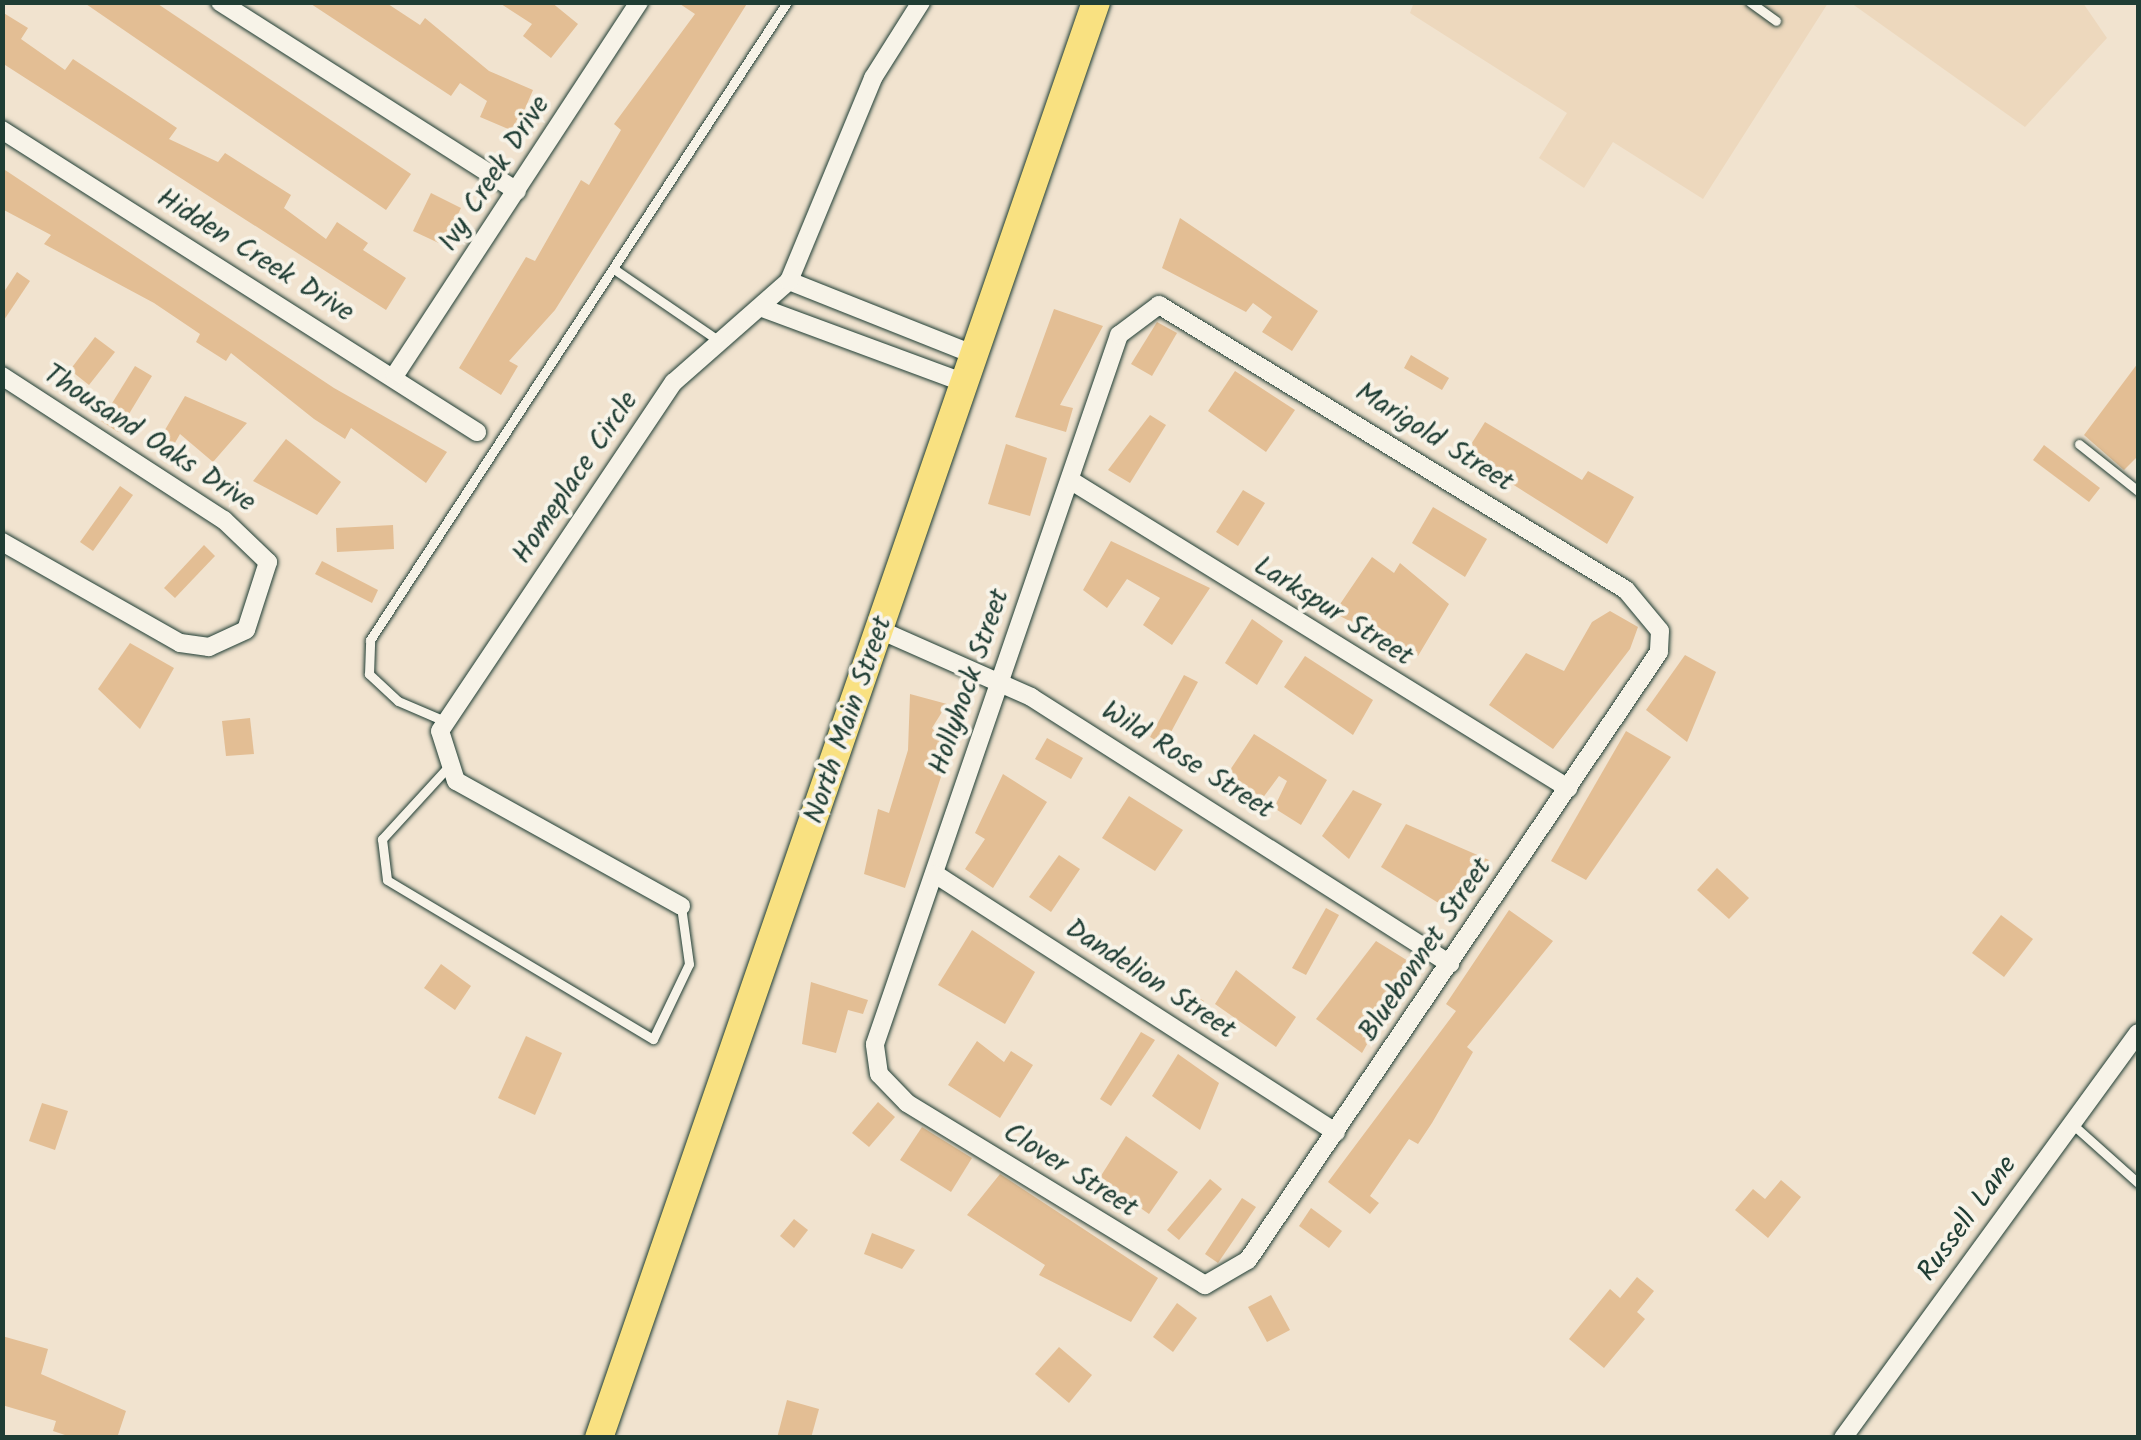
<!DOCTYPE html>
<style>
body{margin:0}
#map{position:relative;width:2141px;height:1440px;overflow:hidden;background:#f1e3cf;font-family:Kalam,sans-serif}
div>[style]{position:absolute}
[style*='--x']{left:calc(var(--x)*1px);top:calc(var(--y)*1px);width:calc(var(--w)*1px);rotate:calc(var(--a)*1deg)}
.built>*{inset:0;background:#edd8bd}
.building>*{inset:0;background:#e3be94}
.roads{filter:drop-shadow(0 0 2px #1f3d34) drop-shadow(0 0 2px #1f3d34)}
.lane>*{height:9px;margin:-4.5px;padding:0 4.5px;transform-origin:4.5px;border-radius:4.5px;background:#f7f3e8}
.street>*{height:18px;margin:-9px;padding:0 9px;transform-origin:9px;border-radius:9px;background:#f7f3e8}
.primary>*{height:28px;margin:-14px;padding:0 14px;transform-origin:14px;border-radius:14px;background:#f9e181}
span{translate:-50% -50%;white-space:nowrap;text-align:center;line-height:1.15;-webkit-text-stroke:8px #f7f3e8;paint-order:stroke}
.street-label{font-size:28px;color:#1f3d34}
.frame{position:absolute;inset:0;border:5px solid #1f3d34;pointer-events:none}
</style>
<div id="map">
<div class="built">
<i style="clip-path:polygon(1414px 2px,1828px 3px,1703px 199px,1613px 142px,1584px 188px,1539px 158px,1567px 113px,1410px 13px)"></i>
<i style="clip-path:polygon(1851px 3px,2083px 3px,2107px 38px,2025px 127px)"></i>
</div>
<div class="building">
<i style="clip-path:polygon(83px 2px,155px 2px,411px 174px,386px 210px)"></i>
<i style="clip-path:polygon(308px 2px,385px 2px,420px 25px,425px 18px,489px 71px,533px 90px,515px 132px,480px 117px,487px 101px,460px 83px,451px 96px)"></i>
<i style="clip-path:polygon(498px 2px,551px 2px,578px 24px,551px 58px,523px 36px,532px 24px)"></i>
<i style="clip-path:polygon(677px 2px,748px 2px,555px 310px,509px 361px,518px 366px,501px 395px,459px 368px,526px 257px,535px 261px,581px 180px,589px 185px,621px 130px,614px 124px,695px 14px)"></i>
<i style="clip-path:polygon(2px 12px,28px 28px,21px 39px,65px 70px,73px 59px,177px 128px,169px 139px,218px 162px,225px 153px,291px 195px,284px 208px,326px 239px,337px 222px,368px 243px,363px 250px,406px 278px,386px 310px,2px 63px)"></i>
<i style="clip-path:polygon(2px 168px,334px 388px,447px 452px,426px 483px,351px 428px,345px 439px,314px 419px,231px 353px,226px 361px,196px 342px,200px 334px,154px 303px,44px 244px,51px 235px,2px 209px)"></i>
<i style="clip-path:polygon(431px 193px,461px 208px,443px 245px,413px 231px)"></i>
<i style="clip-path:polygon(1180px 218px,1318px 311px,1292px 351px,1262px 332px,1272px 317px,1253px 303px,1246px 312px,1162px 268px)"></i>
<i style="clip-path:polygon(17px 272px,30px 281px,2px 323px,2px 295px)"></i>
<i style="clip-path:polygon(1054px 309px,1103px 326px,1060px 405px,1073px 408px,1066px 432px,1015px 417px)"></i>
<i style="clip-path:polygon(1157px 322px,1177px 333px,1152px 376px,1131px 364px)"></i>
<i style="clip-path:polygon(95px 337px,115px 352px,89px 385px,70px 370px)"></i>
<i style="clip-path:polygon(1411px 355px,1449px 378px,1442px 390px,1404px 368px)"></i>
<i style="clip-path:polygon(2138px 363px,2138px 456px,2124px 470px,2084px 435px)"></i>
<i style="clip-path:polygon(135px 366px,152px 376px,118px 432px,101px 421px)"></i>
<i style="clip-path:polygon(1235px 371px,1295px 410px,1266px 452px,1208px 411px)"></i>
<i style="clip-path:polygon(185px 396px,247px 423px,213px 462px,180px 434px,172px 448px,159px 440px)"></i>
<i style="clip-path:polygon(1150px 415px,1166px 425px,1130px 483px,1108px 470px)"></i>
<i style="clip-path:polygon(1485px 422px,1582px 480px,1588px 471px,1634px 497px,1607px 544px,1465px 454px)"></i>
<i style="clip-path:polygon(286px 439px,341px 482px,317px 515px,253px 481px)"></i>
<i style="clip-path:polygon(1006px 444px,1047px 458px,1030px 516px,988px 504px)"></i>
<i style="clip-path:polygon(2044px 445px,2100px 488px,2089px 502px,2033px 460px)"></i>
<i style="clip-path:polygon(120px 486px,133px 495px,93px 551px,80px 542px)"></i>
<i style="clip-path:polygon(1243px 490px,1265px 503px,1238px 546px,1216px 532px)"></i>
<i style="clip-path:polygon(1433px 507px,1487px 539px,1465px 577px,1412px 543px)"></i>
<i style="clip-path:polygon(393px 525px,394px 549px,337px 552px,336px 528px)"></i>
<i style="clip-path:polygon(1111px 541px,1210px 588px,1172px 645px,1143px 625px,1160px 598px,1127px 579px,1107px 608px,1083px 590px)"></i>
<i style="clip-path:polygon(204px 545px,215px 556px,175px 598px,164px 588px)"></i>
<i style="clip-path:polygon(1372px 557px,1394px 573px,1400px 563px,1449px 604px,1418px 656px,1334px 613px)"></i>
<i style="clip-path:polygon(322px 561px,378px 590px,372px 603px,315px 574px)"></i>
<i style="clip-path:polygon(1610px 611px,1638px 627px,1630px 649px,1553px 749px,1489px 705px,1526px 653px,1564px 671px,1592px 622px)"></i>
<i style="clip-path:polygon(1252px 619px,1283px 641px,1257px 685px,1225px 663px)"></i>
<i style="clip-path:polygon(130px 643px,174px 668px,140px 729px,98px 689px)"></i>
<i style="clip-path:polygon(1685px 655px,1716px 672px,1687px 742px,1646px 710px)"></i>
<i style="clip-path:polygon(1305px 656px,1373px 700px,1353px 735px,1284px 687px)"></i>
<i style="clip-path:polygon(1184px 675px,1198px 682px,1164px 745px,1150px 737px)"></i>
<i style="clip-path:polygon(910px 694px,947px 704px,932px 728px,950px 749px,905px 888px,864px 874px,878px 809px,889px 813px,908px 750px)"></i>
<i style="clip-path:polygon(250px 718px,254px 754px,226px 756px,222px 721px)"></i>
<i style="clip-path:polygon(1626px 731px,1671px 757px,1586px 880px,1551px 861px)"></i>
<i style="clip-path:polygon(1254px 734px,1327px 780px,1301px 825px,1274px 808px,1287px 781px,1279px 776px,1262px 799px,1226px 776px)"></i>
<i style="clip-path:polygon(1047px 738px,1083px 758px,1071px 779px,1035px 759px)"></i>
<i style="clip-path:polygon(1003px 774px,1047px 802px,993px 888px,965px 869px,985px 839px,975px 833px)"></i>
<i style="clip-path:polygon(1353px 790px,1382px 804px,1349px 859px,1322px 836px)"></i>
<i style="clip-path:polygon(1129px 796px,1183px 830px,1155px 871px,1102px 838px)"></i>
<i style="clip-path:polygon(1406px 824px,1489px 860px,1456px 914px,1381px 867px)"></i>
<i style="clip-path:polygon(1059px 855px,1080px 869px,1051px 912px,1029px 897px)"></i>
<i style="clip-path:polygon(1717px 868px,1749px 898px,1729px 919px,1697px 890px)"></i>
<i style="clip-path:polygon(1326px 908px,1339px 915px,1306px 975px,1292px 968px)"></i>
<i style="clip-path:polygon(1509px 910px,1553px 941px,1467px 1047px,1473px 1052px,1432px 1123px,1418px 1144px,1409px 1139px,1370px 1196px,1379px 1203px,1370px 1214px,1328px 1182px,1456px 1011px,1446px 1004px)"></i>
<i style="clip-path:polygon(2001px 915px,2033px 939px,2004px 977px,1972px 953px)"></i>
<i style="clip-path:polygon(972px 930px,1035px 972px,1005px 1024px,938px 985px)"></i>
<i style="clip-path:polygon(1376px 941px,1413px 964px,1362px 1053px,1316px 1019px)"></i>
<i style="clip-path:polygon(441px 964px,471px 986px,455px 1010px,424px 988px)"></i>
<i style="clip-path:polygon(1236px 970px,1296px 1017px,1276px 1047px,1215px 1004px)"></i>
<i style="clip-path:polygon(811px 982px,868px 1000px,863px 1014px,848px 1010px,836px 1053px,802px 1044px)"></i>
<i style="clip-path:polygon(1190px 993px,1204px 1001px,1196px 1015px,1183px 1007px)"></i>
<i style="clip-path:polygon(1141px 1032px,1155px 1040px,1111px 1106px,1100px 1099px)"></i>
<i style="clip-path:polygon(526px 1036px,562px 1053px,535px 1115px,498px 1098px)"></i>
<i style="clip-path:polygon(977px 1041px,1004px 1062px,1011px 1051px,1033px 1065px,1000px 1118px,948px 1085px)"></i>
<i style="clip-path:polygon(1178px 1054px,1219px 1083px,1200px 1130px,1152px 1096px)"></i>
<i style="clip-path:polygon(878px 1102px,895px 1117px,869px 1147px,852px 1133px)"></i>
<i style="clip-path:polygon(42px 1103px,68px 1111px,55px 1150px,29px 1141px)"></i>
<i style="clip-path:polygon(922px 1127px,972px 1158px,951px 1192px,900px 1160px)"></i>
<i style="clip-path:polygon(1126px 1136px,1178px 1172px,1149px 1214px,1099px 1179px)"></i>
<i style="clip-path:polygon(1000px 1174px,1158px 1278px,1131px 1322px,1039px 1275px,1045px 1265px,967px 1215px)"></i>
<i style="clip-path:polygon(1210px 1179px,1222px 1189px,1179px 1240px,1167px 1230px)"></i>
<i style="clip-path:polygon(1781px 1180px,1801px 1197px,1768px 1238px,1735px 1210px,1753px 1189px,1765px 1199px)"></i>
<i style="clip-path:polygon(1242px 1198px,1256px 1207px,1218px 1263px,1205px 1254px)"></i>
<i style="clip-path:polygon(1311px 1208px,1342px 1231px,1329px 1248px,1299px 1226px)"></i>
<i style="clip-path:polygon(794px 1219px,808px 1230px,794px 1248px,780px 1236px)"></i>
<i style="clip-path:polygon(872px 1233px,915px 1250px,902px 1269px,864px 1254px)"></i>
<i style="clip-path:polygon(1637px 1277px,1654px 1291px,1637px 1312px,1645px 1319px,1604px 1368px,1569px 1339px,1610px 1289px,1620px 1298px)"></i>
<i style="clip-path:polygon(1271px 1295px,1290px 1330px,1267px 1342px,1248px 1307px)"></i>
<i style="clip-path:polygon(1177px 1303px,1197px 1318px,1173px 1352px,1153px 1337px)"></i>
<i style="clip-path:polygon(2px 1336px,48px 1349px,41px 1374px,126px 1411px,117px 1438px,74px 1438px,53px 1431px,56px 1421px,2px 1405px)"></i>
<i style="clip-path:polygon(1059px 1347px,1092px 1375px,1069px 1403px,1035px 1374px)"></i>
<i style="clip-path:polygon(787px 1400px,819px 1409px,811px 1438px,777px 1438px)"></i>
</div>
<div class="roads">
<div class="lane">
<i style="--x:1750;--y:2;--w:32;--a:36"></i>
<i style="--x:614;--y:269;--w:127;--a:34.4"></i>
<i style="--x:2079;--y:444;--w:75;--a:38.5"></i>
<i style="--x:447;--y:722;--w:53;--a:-156.8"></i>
<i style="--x:398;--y:701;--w:40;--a:-137"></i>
<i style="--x:369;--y:674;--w:34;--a:-88"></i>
<i style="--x:370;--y:640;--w:762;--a:-56.83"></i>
<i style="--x:448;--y:767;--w:98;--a:132.5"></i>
<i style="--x:382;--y:839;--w:41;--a:83"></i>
<i style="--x:387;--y:880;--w:310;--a:30.9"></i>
<i style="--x:653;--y:1039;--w:83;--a:-64.4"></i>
<i style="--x:689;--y:964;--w:59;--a:-97.9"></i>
<i style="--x:2071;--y:1123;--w:90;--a:41.8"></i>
</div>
<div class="street">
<i style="--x:220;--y:2;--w:352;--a:32.5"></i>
<i style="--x:2;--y:130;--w:563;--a:32.45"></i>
<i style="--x:789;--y:281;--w:197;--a:21.7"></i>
<i style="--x:1159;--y:305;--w:547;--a:31.39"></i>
<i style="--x:1626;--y:590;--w:53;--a:50.3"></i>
<i style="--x:1660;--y:631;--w:21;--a:93"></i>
<i style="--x:1659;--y:652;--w:734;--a:124.06"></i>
<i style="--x:1248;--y:1260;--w:50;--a:149.8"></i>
<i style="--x:1205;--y:1285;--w:349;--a:-148.6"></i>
<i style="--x:907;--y:1103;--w:40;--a:-134"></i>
<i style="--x:879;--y:1074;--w:30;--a:-98"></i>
<i style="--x:875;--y:1044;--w:750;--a:-71.01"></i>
<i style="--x:1119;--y:335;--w:50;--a:-36.9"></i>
<i style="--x:765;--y:309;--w:210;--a:20.3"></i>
<i style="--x:395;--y:375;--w:446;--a:-56.8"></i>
<i style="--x:2;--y:376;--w:265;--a:33"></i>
<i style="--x:224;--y:520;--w:61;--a:43.7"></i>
<i style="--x:268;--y:562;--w:71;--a:107.9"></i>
<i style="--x:246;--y:630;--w:41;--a:155.3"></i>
<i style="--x:209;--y:647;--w:29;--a:-172"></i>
<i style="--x:180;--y:643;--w:205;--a:-150.4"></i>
<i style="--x:1070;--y:480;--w:586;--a:31.74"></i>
<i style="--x:880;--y:630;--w:165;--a:23.9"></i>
<i style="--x:1031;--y:697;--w:497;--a:32.5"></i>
<i style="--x:935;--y:874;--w:477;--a:32.8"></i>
<i style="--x:681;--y:906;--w:257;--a:-150.9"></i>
<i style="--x:456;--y:781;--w:52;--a:-107.7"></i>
<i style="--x:440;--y:731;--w:420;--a:-56.2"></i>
<i style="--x:674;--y:382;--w:153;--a:-41.3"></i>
<i style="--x:789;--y:281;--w:220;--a:-67.5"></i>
<i style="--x:873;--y:78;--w:90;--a:-57.7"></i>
<i style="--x:1843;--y:1438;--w:501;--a:-53.93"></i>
</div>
<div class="primary">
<i style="--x:599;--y:1438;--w:1520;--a:-70.91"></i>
</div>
</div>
<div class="street-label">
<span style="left:495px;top:174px;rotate:-57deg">Ivy Creek Drive</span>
<span style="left:255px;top:256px;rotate:32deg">Hidden Creek Drive</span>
<span style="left:1434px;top:438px;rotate:32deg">Marigold Street</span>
<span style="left:149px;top:439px;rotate:33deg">Thousand Oaks Drive</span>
<span style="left:576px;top:478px;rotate:-56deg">Homeplace Circle</span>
<span style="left:1333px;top:612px;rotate:32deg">Larkspur Street</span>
<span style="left:970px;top:682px;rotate:-71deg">Hollyhock Street</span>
<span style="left:849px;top:720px;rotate:-71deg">North Main Street</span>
<span style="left:1187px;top:761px;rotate:32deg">Wild Rose Street</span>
<span style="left:1426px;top:950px;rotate:-56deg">Bluebonnet Street</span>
<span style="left:1150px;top:980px;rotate:33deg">Dandelion Street</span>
<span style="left:1070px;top:1171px;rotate:32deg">Clover Street</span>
<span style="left:1968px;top:1219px;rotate:-54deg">Russell Lane</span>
</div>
<div class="frame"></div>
</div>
